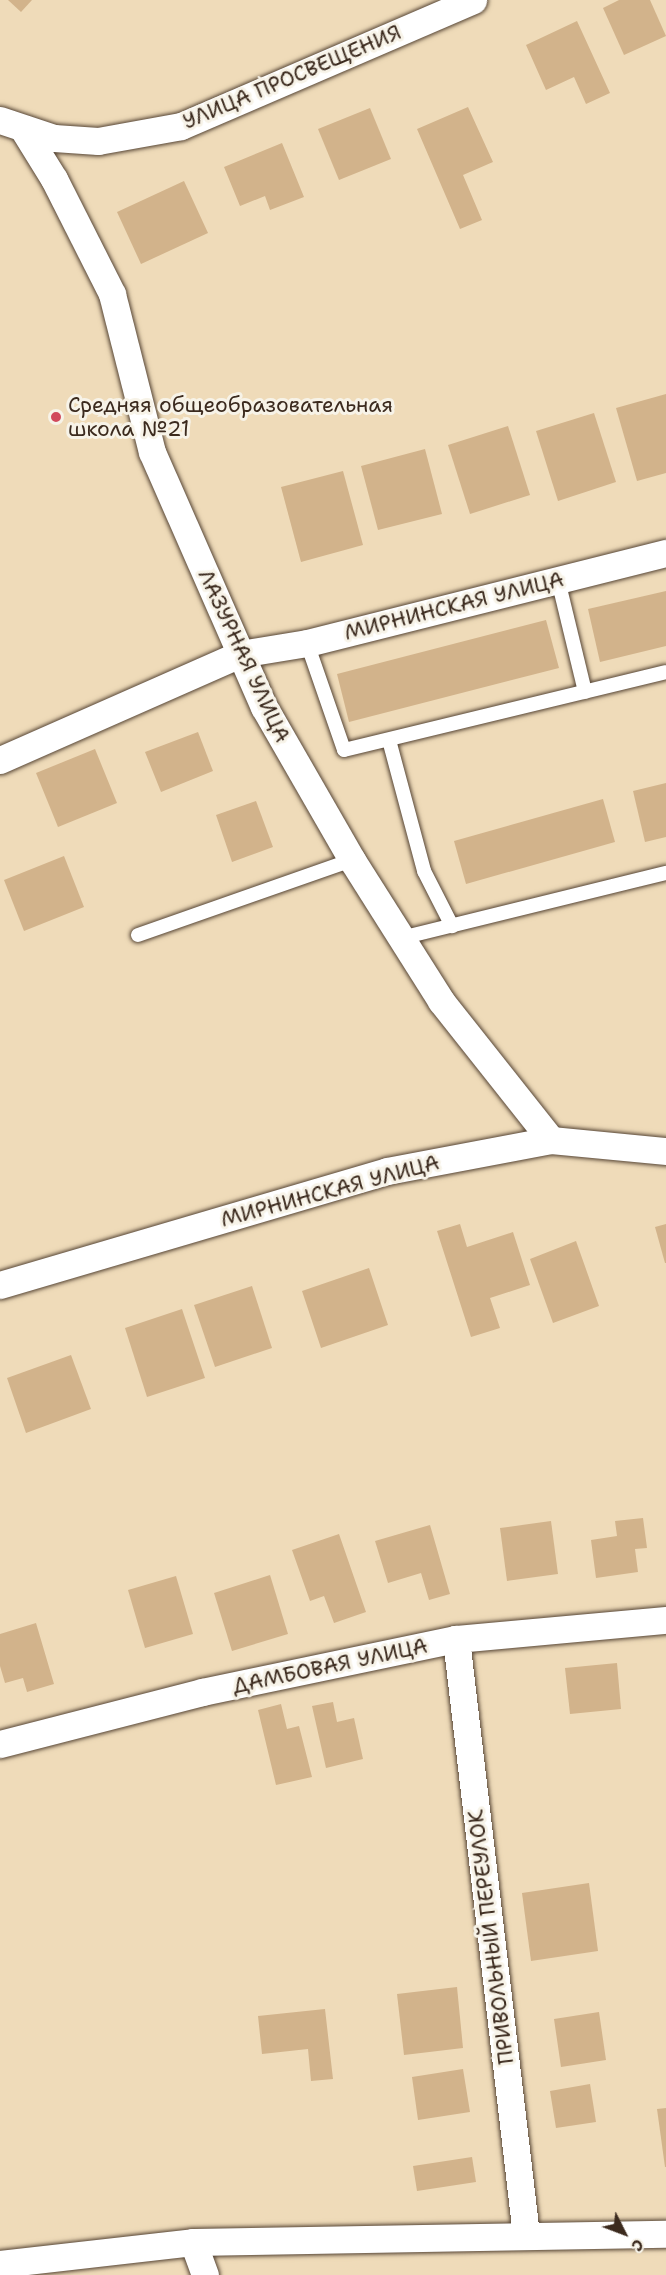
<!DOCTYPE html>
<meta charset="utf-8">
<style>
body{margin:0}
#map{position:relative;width:666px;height:2275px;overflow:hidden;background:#efdbb9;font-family:"Shantell Sans",sans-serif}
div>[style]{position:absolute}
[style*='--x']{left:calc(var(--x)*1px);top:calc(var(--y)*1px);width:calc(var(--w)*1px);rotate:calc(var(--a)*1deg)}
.building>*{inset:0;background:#d2b38b}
.roads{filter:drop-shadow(0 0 2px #564535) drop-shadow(0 0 2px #564535)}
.service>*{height:14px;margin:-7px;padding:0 7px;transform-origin:7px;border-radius:7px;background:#fff}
.minor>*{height:27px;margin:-13.5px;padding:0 13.5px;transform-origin:13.5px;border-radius:13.5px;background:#fff}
.dots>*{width:16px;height:16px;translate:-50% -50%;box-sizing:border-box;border:3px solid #f7f3e8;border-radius:50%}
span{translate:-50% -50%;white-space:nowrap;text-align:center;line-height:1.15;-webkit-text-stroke:6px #f7f3e8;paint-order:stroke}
.street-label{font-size:21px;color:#3b2a1e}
.poi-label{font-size:21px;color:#3b2a1e}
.left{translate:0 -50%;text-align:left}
.north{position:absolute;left:594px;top:2203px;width:60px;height:60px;-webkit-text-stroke:4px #f7f3e8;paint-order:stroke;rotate:132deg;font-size:16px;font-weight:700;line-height:24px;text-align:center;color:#3b2a1e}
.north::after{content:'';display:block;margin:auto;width:21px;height:27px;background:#3b2a1e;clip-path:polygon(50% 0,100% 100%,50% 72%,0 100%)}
</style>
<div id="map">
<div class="building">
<i style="clip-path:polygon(8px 0,32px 0,21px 12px)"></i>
<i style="clip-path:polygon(619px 0,650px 0,666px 36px,624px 55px,603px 8px)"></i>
<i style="clip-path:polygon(577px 21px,610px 93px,586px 104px,574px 77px,546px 90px,526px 45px)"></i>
<i style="clip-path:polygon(468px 107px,493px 162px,463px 175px,482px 220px,460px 229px,417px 129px)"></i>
<i style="clip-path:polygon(370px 108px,391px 159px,339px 180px,318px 129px)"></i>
<i style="clip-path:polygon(282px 143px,304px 197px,270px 210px,265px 196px,240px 206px,224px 167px)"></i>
<i style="clip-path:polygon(184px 181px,208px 233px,141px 264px,117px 212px)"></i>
<i style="clip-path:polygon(666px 394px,666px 473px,637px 481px,616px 408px)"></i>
<i style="clip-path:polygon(594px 413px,616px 482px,558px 501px,536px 431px)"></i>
<i style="clip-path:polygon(508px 426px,530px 495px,470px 514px,448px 445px)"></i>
<i style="clip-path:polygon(425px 449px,442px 514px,378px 530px,361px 466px)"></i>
<i style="clip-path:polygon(343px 471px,363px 545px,301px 562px,281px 487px)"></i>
<i style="clip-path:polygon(666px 591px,666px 646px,600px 662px,588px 609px)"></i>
<i style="clip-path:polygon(546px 620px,559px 668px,349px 722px,337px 674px)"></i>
<i style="clip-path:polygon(198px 732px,213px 771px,161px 792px,145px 752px)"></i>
<i style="clip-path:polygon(95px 749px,117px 803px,58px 827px,36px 773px)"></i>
<i style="clip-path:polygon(666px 783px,666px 837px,645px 842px,633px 791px)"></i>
<i style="clip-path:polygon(603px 799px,615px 842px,466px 884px,454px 841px)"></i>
<i style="clip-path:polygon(256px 801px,273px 847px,232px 862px,216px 815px)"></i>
<i style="clip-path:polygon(64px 856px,84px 907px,24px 931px,4px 880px)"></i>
<i style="clip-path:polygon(460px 1224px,467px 1247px,513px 1232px,530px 1285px,490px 1298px,500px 1328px,471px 1337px,437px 1231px)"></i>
<i style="clip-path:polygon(666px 1224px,666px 1263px,665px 1263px,655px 1227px)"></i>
<i style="clip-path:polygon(576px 1241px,599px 1306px,553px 1323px,530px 1259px)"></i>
<i style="clip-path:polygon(369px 1268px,388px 1325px,321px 1348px,302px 1291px)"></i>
<i style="clip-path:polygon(252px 1286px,272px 1348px,215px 1367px,194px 1305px)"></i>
<i style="clip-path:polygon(182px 1309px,205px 1378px,147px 1397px,125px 1328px)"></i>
<i style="clip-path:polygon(71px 1355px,91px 1409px,26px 1433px,7px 1378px)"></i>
<i style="clip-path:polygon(643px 1518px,647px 1548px,635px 1549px,638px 1572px,596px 1578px,591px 1540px,617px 1536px,615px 1521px)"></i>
<i style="clip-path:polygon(551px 1521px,558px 1574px,507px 1581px,500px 1528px)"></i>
<i style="clip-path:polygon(430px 1525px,450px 1594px,429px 1600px,421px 1573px,388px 1583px,375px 1541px)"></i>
<i style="clip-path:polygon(339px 1534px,366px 1612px,334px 1623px,324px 1596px,310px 1601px,292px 1550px)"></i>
<i style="clip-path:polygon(270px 1575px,288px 1634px,232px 1651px,214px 1593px)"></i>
<i style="clip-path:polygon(176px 1576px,193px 1634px,145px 1648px,128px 1590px)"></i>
<i style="clip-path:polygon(36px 1623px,54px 1684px,27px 1692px,23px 1678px,5px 1683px,0 1666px,0 1634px)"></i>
<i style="clip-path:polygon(617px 1663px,621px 1709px,570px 1714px,565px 1668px)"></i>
<i style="clip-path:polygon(333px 1702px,337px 1722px,354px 1718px,363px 1759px,326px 1768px,312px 1706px)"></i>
<i style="clip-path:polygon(281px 1704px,287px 1729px,299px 1726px,312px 1777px,276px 1785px,258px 1710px)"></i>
<i style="clip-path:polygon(589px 1883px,598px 1951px,531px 1961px,522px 1893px)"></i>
<i style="clip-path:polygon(457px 1987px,463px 2048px,404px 2055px,397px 1994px)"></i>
<i style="clip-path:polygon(325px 2009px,333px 2079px,311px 2081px,308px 2049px,262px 2054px,258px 2016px)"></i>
<i style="clip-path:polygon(599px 2012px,606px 2060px,561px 2067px,554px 2019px)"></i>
<i style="clip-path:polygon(463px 2069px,470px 2112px,418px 2120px,412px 2077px)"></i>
<i style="clip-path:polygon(590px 2084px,596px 2122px,556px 2128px,550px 2091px)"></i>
<i style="clip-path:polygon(666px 2108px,666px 2167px,665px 2167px,657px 2109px)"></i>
<i style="clip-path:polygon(472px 2157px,476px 2182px,417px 2191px,413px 2166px)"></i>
</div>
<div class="roads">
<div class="service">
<i style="--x:558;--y:580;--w:115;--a:76.4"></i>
<i style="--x:307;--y:643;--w:113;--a:70.9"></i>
<i style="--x:344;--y:750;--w:331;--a:-13.6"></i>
<i style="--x:389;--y:740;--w:136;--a:75"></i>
<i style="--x:424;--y:871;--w:62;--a:63"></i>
<i style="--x:138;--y:935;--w:227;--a:-19.3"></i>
<i style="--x:401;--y:938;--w:273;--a:-13.8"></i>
</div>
<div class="minor">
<i style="--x:0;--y:120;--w:57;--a:18.4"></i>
<i style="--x:54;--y:138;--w:44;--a:3.9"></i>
<i style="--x:98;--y:141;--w:84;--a:-10.2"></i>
<i style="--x:181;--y:126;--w:318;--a:-23.3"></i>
<i style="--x:23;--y:129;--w:59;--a:58.2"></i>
<i style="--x:54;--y:179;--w:129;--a:63.2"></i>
<i style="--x:112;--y:294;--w:163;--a:75.8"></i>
<i style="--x:152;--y:452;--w:279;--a:66.3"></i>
<i style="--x:264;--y:707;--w:177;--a:60.1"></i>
<i style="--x:352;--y:860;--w:167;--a:57.7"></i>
<i style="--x:441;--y:1001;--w:177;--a:51.6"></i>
<i style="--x:0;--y:760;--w:262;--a:-23.8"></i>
<i style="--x:240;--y:654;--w:68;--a:-9.3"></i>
<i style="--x:307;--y:643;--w:370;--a:-14.1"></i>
<i style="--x:0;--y:1285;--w:403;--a:-16.4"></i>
<i style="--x:387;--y:1171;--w:167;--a:-10.7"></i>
<i style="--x:551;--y:1140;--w:116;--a:5.5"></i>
<i style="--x:456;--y:1639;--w:600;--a:83.3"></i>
<i style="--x:0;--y:1744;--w:209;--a:-14.4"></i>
<i style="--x:202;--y:1692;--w:259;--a:-11.8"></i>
<i style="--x:456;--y:1639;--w:211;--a:-5.2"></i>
<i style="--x:193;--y:2242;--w:35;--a:70"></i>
<i style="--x:0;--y:2264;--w:194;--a:-6.5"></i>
<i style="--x:193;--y:2242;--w:473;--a:-1"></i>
</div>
</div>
<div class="dots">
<i style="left:56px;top:417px;background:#d1495b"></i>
</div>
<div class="street-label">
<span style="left:292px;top:77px;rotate:-23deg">УЛИЦА ПРОСВЕЩЕНИЯ</span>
<span style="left:454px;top:606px;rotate:-14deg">МИРНИНСКАЯ УЛИЦА</span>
<span style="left:244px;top:656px;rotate:65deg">ЛАЗУРНАЯ УЛИЦА</span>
<span style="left:330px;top:1191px;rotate:-15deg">МИРНИНСКАЯ УЛИЦА</span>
<span style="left:330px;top:1666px;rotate:-12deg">ДАМБОВАЯ УЛИЦА</span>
<span style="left:491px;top:1937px;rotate:-97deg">ПРИВОЛЬНЫЙ ПЕРЕУЛОК</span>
</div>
<div class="poi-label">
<span class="left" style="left:68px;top:417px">Средняя общеобразовательная<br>школа №21</span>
</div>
<div class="north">С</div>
</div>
